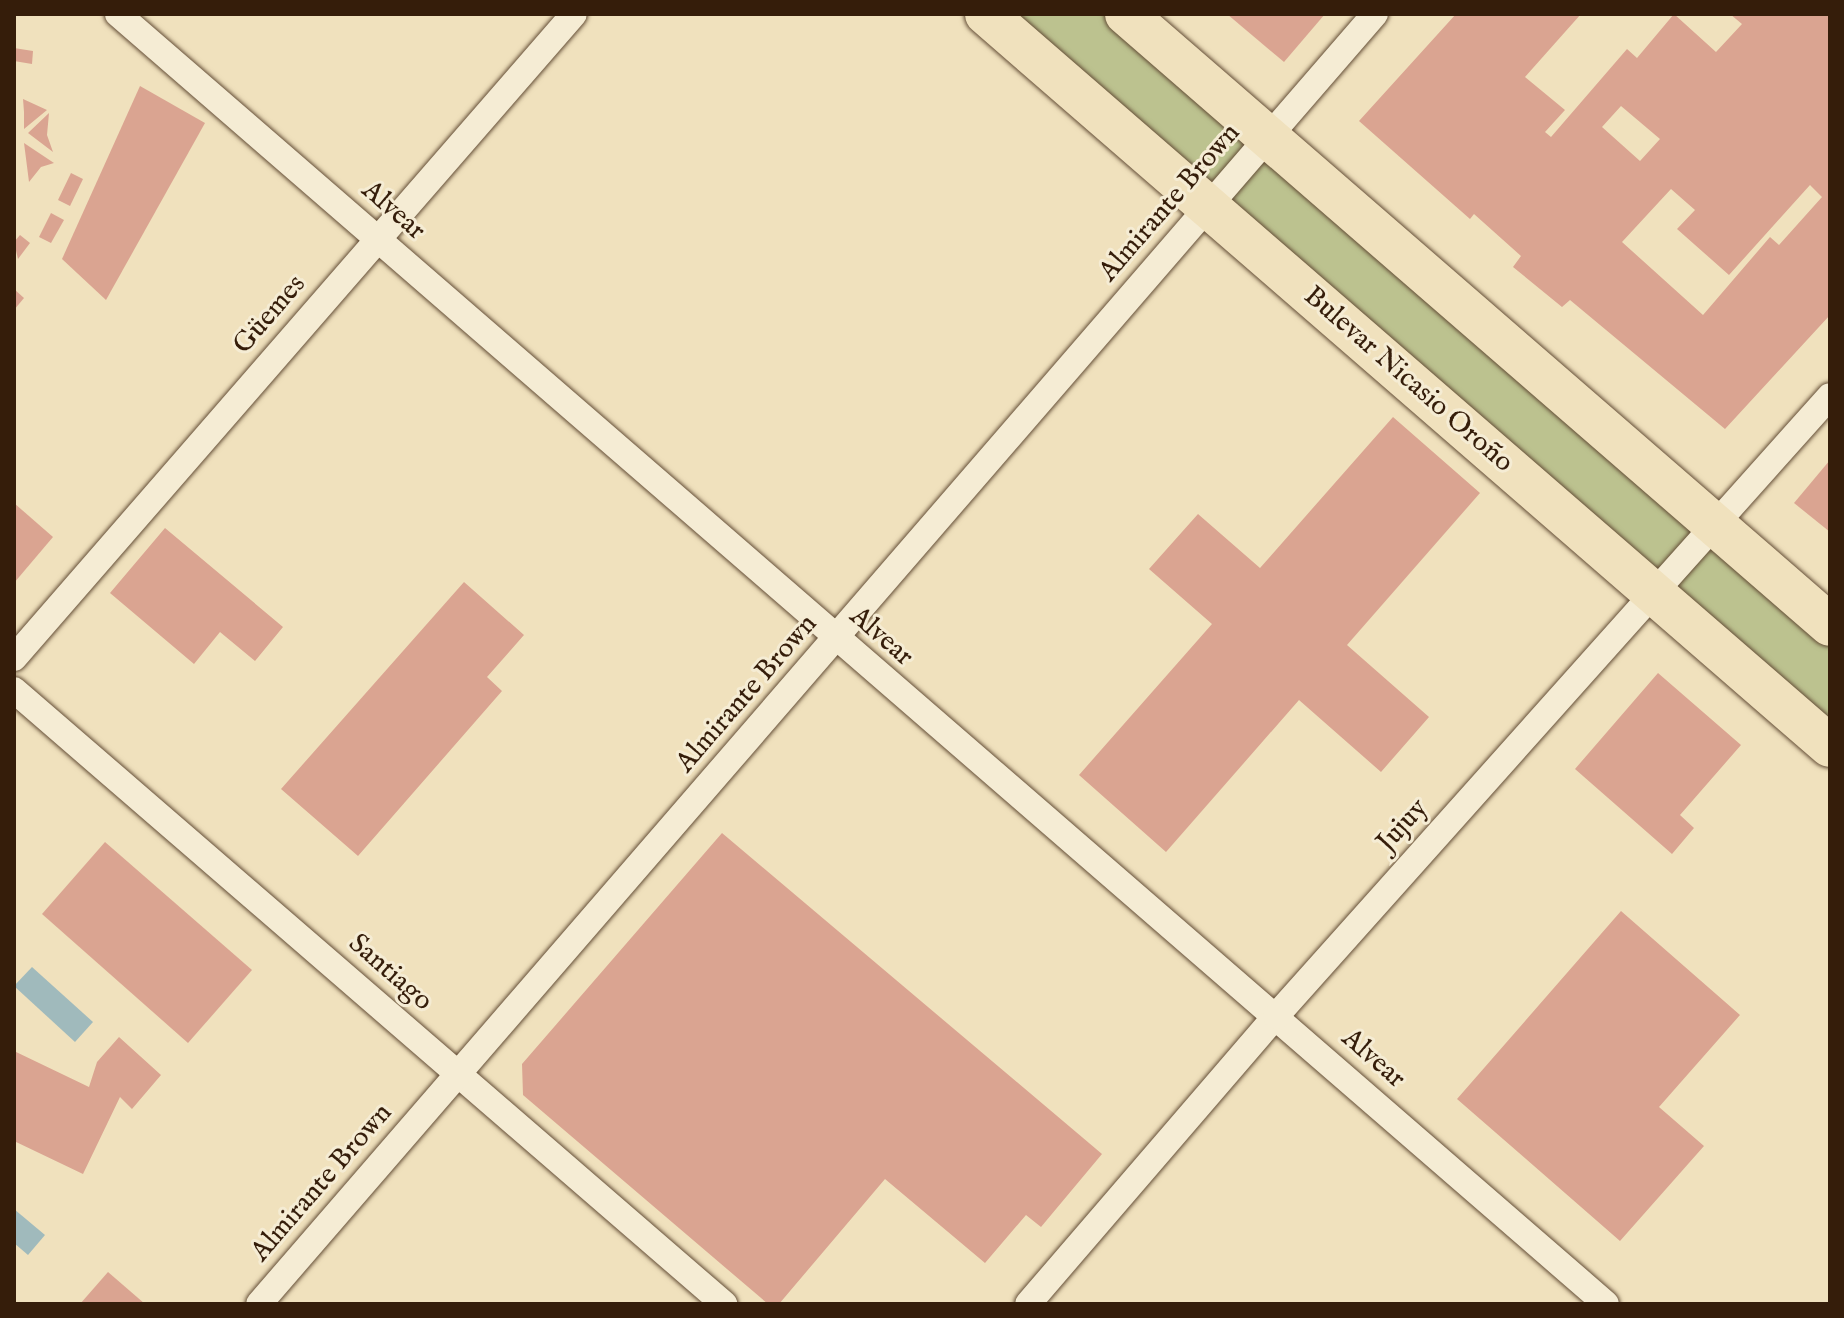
<!DOCTYPE html>
<meta charset="utf-8">
<style>
body{margin:0}
#map{position:relative;width:1844px;height:1318px;overflow:hidden;background:#f0e1bd;font-family:"IM FELL English",serif}
div>[style]{position:absolute}
[style*='--x']{left:calc(var(--x)*1px);top:calc(var(--y)*1px);width:calc(var(--w)*1px);rotate:calc(var(--a)*1deg)}
.green>*{inset:0;background:#bcc28f}
.water>*{inset:0;background:#a0babc}
.building>*{inset:0;background:#daa491}
.roads{filter:drop-shadow(0 0 2px #644e37) drop-shadow(0 0 2px #644e37)}
.minor>*{height:26px;margin:-13px;padding:0 13px;transform-origin:13px;border-radius:13px;background:#f5ecd4}
.primary>*{height:42px;margin:-21px;padding:0 21px;transform-origin:21px;border-radius:21px;background:#f0e1bd}
span{translate:-50% -50%;white-space:nowrap;text-align:center;line-height:1.15;-webkit-text-stroke:6px #f5ecd4;paint-order:stroke}
.street-label{font-size:28px;color:#351d0a}
.frame{position:absolute;inset:0;border:16px solid #351d0a;pointer-events:none}
</style>
<div id="map">
<div class="green">
<i style="clip-path:polygon(986px 14px,1126px 14px,1830px 625px,1830px 746px)"></i>
</div>
<div class="water">
<i style="clip-path:polygon(32px 967px,93px 1022px,75px 1042px,14px 986px)"></i>
<i style="clip-path:polygon(14px 1209px,45px 1235px,28px 1255px,14px 1243px)"></i>
</div>
<div class="building">
<i style="clip-path:polygon(1227px 14px,1325px 14px,1284px 62px)"></i>
<i style="clip-path:polygon(evenodd,1456px 14px,1581px 14px,1525px 77px,1565px 110px,1545px 132px,1551px 137px,1627px 49px,1637px 58px,1674px 14px,1716px 52px,1742px 24px,1730px 14px,1830px 14px,1830px 315px,1725px 429px,1570px 300px,1562px 307px,1513px 267px,1521px 256px,1474px 214px,1470px 219px,1359px 121px,1456px 14px,1621px 106px,1660px 139px,1640px 161px,1602px 127px,1621px 106px,1456px 14px,1810px 185px,1822px 197px,1779px 245px,1770px 237px,1703px 315px,1622px 242px,1671px 189px,1695px 210px,1677px 229px,1729px 275px,1810px 185px)"></i>
<i style="clip-path:polygon(14px 48px,33px 51px,32px 64px,14px 61px)"></i>
<i style="clip-path:polygon(140px 86px,205px 123px,106px 300px,62px 259px)"></i>
<i style="clip-path:polygon(23px 99px,47px 110px,24px 129px,24px 112px)"></i>
<i style="clip-path:polygon(49px 113px,47px 135px,53px 152px,28px 133px)"></i>
<i style="clip-path:polygon(24px 143px,54px 163px,41px 167px,29px 182px)"></i>
<i style="clip-path:polygon(71px 173px,83px 179px,70px 206px,58px 200px)"></i>
<i style="clip-path:polygon(51px 213px,64px 220px,51px 243px,39px 237px)"></i>
<i style="clip-path:polygon(20px 235px,30px 243px,18px 259px,14px 242px)"></i>
<i style="clip-path:polygon(14px 289px,24px 298px,14px 310px)"></i>
<i style="clip-path:polygon(1393px 417px,1480px 493px,1347px 645px,1429px 717px,1381px 772px,1299px 700px,1166px 852px,1079px 775px,1212px 624px,1149px 569px,1198px 514px,1260px 568px)"></i>
<i style="clip-path:polygon(1830px 460px,1830px 532px,1794px 503px)"></i>
<i style="clip-path:polygon(14px 503px,53px 537px,14px 583px)"></i>
<i style="clip-path:polygon(165px 528px,283px 627px,255px 661px,220px 632px,194px 664px,110px 593px)"></i>
<i style="clip-path:polygon(464px 582px,524px 635px,487px 677px,502px 691px,358px 856px,281px 789px)"></i>
<i style="clip-path:polygon(1658px 673px,1741px 745px,1680px 815px,1694px 828px,1672px 854px,1575px 769px)"></i>
<i style="clip-path:polygon(722px 833px,1102px 1154px,1041px 1227px,1026px 1215px,985px 1263px,885px 1179px,779px 1304px,768px 1304px,523px 1095px,522px 1064px)"></i>
<i style="clip-path:polygon(105px 842px,252px 970px,188px 1043px,42px 914px)"></i>
<i style="clip-path:polygon(1621px 911px,1740px 1015px,1659px 1107px,1704px 1146px,1620px 1241px,1457px 1099px)"></i>
<i style="clip-path:polygon(119px 1037px,161px 1075px,132px 1109px,120px 1097px,83px 1174px,14px 1141px,14px 1051px,89px 1087px,97px 1062px)"></i>
<i style="clip-path:polygon(108px 1272px,145px 1304px,80px 1304px)"></i>
</div>
<div class="roads">
<div class="minor">
<i style="--x:118;--y:14;--w:1969;--a:40.92"></i>
<i style="--x:14;--y:658;--w:853;--a:-48.99"></i>
<i style="--x:14;--y:690;--w:939;--a:40.85"></i>
<i style="--x:259;--y:1304;--w:1706;--a:-49.14"></i>
<i style="--x:1028;--y:1304;--w:380;--a:-49.3"></i>
<i style="--x:1276;--y:1016;--w:831;--a:-48.22"></i>
</div>
<div class="primary">
<i style="--x:986;--y:14;--w:1117;--a:40.94"></i>
<i style="--x:1126;--y:14;--w:932;--a:40.95"></i>
</div>
</div>
<div class="street-label">
<span style="left:1170px;top:203px;rotate:-49deg">Almirante Brown</span>
<span style="left:393px;top:211px;rotate:41deg">Alvear</span>
<span style="left:270px;top:315px;rotate:-49deg">Güemes</span>
<span style="left:1408px;top:380px;rotate:41deg">Bulevar Nicasio Oroño</span>
<span style="left:881px;top:637px;rotate:41deg">Alvear</span>
<span style="left:747px;top:694px;rotate:-49deg">Almirante Brown</span>
<span style="left:1403px;top:826px;rotate:-48deg">Jujuy</span>
<span style="left:390px;top:973px;rotate:41deg">Santiago</span>
<span style="left:1373px;top:1059px;rotate:41deg">Alvear</span>
<span style="left:322px;top:1183px;rotate:-49deg">Almirante Brown</span>
</div>
<div class="frame"></div>
</div>
